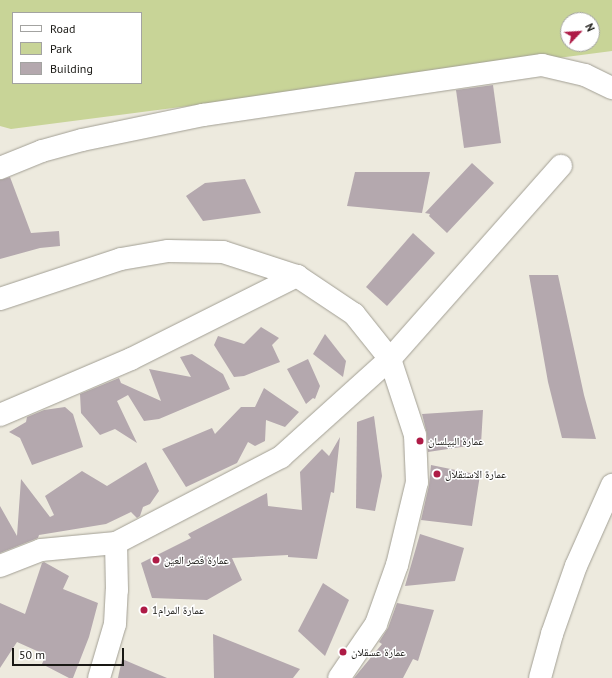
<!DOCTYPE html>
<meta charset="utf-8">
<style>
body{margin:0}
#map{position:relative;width:612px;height:678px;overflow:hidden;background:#edeade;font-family:"PT Sans","Noto Naskh Arabic",sans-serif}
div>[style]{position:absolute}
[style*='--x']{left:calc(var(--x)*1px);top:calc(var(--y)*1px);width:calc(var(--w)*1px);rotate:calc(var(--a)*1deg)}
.green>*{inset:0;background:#c8d497}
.building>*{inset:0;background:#b4a8ae}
.roads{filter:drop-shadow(0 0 1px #a29f94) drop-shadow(0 0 1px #a29f94)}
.minor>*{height:22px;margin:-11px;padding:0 11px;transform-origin:11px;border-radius:11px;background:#fff}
.dots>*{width:11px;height:11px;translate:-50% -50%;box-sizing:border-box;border:2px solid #fff;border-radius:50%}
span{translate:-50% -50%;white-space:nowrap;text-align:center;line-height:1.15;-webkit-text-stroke:3px #fff;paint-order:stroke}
.poi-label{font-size:11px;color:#191814}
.left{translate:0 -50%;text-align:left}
.legend{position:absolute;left:12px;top:12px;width:130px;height:72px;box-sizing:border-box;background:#fff;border:1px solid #a3a3a1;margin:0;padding:5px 7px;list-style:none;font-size:12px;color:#191814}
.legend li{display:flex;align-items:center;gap:8px;height:20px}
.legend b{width:20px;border:1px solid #a3a3a1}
.north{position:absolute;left:560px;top:12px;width:40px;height:40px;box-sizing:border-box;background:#fff;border:1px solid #a3a3a1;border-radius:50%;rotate:65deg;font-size:11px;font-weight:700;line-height:16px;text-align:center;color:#191814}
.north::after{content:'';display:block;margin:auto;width:14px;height:18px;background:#ae1b46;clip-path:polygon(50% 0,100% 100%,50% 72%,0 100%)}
.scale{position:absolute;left:12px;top:648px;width:112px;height:18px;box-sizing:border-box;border:2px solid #191814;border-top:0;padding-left:5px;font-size:12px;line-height:14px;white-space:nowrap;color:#191814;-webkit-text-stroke:3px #fff;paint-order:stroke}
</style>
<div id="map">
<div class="green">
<i style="clip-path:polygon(evenodd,0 0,612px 0,612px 51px,11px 129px,0 126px,0 0,13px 13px,141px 13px,141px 83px,13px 83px,13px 13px,0 0,568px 20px,592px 20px,592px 44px,568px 44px,568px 20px)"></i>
</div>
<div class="building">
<i style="clip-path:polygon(493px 85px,501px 143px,464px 148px,456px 90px)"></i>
<i style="clip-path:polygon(472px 163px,494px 183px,447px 233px,429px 216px,430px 214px,425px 213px)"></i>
<i style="clip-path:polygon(355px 172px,430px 172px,422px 213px,347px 206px)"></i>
<i style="clip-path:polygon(10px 177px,31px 233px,59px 231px,60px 246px,40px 248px,0 259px,0 180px)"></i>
<i style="clip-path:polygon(245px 179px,261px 213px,203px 221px,186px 196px,205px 183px)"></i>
<i style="clip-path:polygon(413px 233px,435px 253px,387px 306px,366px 287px)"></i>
<i style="clip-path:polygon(529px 275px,558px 275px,584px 395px,596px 439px,562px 438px,548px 382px)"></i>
<i style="clip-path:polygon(261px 327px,279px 338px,272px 345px,280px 362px,244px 376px,234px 377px,214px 345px,218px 336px,244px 344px)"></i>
<i style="clip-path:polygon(325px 334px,346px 361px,343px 377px,313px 354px)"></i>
<i style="clip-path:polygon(192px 354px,223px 374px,230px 389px,159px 419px,144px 421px,128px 395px,117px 401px,137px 443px,115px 429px,100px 435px,81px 413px,80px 394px,119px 378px,121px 383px,161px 401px,149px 369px,191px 377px,180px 357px)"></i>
<i style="clip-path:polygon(308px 359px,320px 386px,315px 399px,313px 398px,306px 404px,287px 369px)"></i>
<i style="clip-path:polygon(264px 388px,299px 412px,285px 427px,266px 420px,265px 441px,255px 446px,248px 442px,237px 463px,186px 487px,162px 449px,212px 428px,215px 434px,241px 407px,255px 407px)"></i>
<i style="clip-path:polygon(65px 407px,73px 414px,83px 447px,32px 465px,20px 438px,9px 432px,26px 422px,27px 417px,44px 410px)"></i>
<i style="clip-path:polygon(483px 410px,481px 444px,428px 452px,427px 434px,422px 414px)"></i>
<i style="clip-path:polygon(374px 416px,382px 476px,375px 511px,356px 508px,357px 422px)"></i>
<i style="clip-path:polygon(340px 437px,334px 493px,331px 492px,317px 559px,288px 557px,288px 555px,232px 558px,242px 580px,207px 600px,152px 598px,141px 563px,191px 538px,188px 534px,267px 493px,268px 506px,302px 510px,300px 472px,322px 449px,329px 456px)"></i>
<i style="clip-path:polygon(146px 462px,159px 491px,150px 504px,143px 507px,140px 516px,137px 518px,131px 512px,106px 524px,39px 535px,38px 538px,0 553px,0 506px,17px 536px,21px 479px,50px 517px,54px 515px,45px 496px,82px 471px,107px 486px)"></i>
<i style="clip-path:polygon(431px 465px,480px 475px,472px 526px,421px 520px,429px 485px)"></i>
<i style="clip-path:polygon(420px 534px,464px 548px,455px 581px,405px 586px)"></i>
<i style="clip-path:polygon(44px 562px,69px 576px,63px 589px,98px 603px,89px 637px,73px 678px,69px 678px,42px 664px,46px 655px,17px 642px,0 668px,0 603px,25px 614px,42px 563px)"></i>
<i style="clip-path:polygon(323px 583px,349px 600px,325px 656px,298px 631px)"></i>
<i style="clip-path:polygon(397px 603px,434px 610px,418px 661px,413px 659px,403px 678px,354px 678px,382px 644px,379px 642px,388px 628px)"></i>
<i style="clip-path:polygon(213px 634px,300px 669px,293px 678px,214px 678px)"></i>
<i style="clip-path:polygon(122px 659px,167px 678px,118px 678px)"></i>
</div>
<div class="roads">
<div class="minor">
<i style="--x:0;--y:168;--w:45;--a:-22"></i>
<i style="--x:42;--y:151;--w:41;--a:-15.4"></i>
<i style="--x:82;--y:140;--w:124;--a:-11.7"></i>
<i style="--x:203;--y:115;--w:343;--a:-8.4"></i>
<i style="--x:542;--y:65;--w:44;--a:13.1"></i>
<i style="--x:585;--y:75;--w:30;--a:26"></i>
<i style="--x:0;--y:299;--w:127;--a:-18.3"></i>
<i style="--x:121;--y:259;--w:48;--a:-9.7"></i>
<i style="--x:168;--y:251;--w:55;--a:1"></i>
<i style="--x:223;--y:252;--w:78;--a:18"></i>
<i style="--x:0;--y:415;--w:142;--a:-23.1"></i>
<i style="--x:131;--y:359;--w:186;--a:-26.6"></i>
<i style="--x:297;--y:276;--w:69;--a:33.7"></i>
<i style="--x:354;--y:314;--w:58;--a:51.3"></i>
<i style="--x:390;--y:359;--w:80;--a:71.8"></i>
<i style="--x:415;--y:435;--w:47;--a:87.6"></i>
<i style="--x:417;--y:482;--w:85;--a:103.5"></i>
<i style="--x:397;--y:565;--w:63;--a:109.6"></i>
<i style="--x:376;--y:624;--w:65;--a:124.4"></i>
<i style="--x:0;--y:566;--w:44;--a:-21.3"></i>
<i style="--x:41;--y:550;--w:75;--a:-5.3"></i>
<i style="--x:116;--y:543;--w:186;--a:-27.5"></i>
<i style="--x:281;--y:457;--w:147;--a:-42"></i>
<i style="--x:390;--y:359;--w:258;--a:-48.5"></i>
<i style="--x:99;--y:678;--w:56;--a:-73.5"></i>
<i style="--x:115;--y:624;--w:34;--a:-87"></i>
<i style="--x:117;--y:590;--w:47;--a:-91.2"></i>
<i style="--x:540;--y:678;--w:46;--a:-74.7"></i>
<i style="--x:552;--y:634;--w:72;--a:-70.6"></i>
<i style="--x:576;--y:566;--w:89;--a:-66"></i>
</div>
</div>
<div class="dots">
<i style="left:420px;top:441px;background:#ae1b46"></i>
<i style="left:437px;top:474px;background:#ae1b46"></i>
<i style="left:156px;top:560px;background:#ae1b46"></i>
<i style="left:144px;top:610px;background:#ae1b46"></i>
<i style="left:343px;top:652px;background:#ae1b46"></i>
</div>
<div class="poi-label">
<span class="left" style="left:428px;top:441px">عمارة البيلسان</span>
<span class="left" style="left:445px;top:474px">عمارة الاستقلال</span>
<span class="left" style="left:164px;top:560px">عمارة قصر العين</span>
<span class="left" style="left:152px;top:610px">عمارة المرام1</span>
<span class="left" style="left:351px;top:652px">عمارة عسقلان</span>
</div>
<ul class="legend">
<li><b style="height:5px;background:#fff"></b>Road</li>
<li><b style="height:11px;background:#c8d497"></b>Park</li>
<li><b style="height:11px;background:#b4a8ae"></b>Building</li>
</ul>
<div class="north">N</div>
<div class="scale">50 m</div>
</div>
